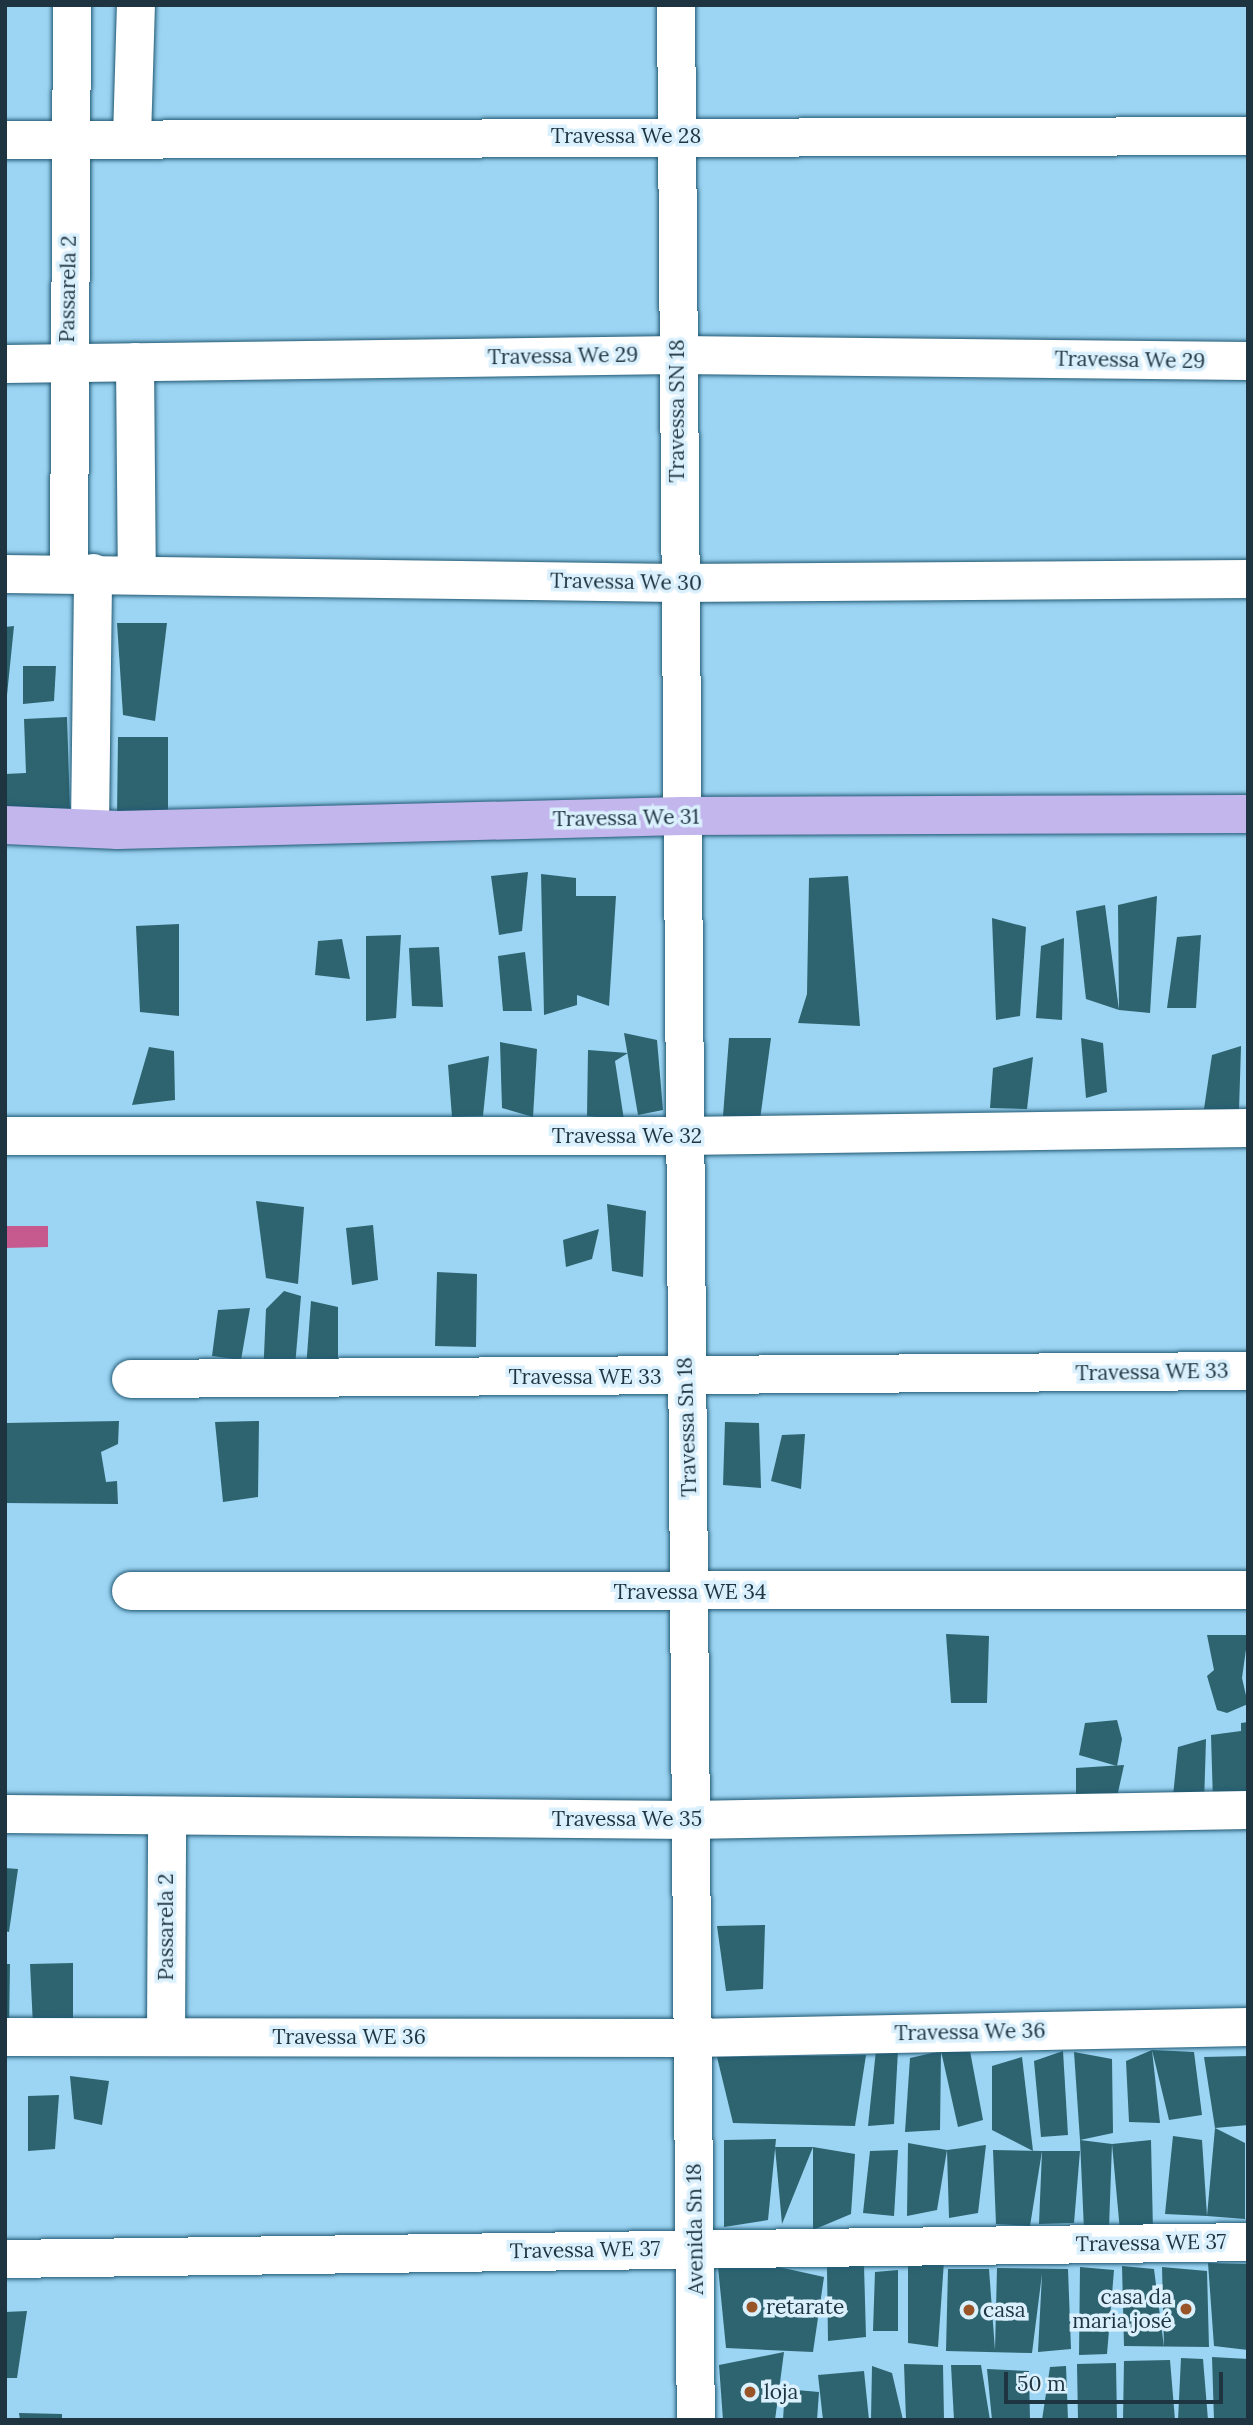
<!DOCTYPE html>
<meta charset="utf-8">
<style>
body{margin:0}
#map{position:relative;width:1253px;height:2425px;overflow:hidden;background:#9cd4f3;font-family:Lora,serif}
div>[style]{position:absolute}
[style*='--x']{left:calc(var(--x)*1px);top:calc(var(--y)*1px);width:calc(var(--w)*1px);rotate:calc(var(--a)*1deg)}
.water>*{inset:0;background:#c6598e}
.building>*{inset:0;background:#2e646f}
.roads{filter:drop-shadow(0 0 2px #215973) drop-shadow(0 0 2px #215973)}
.minor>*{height:38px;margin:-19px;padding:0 19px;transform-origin:19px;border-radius:19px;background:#fff}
.major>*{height:38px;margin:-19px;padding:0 19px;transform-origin:19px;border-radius:19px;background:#c2b6ec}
.dots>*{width:19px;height:19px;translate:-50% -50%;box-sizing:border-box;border:4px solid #daf0fd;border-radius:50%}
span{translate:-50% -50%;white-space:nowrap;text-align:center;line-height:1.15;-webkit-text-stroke:7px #daf0fd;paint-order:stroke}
.street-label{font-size:21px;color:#1e3541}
.poi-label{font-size:21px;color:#1e3541}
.right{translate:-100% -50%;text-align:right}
.left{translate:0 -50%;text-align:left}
.frame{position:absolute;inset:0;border:7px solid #1e3541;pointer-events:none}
.scale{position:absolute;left:1004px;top:2372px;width:219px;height:32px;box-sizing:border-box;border:4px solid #1e3541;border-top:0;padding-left:9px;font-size:21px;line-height:24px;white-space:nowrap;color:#1e3541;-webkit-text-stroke:5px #daf0fd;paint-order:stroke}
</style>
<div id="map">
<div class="water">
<i style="clip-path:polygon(5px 1226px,48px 1226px,48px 1247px,5px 1248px)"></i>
</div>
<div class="building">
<i style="clip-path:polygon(117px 623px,167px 623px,155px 721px,123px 715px)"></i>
<i style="clip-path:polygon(14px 626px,7px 695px,5px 695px,5px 627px)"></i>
<i style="clip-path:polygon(23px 666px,56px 666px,54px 701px,23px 704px)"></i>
<i style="clip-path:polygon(67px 717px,70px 810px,5px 812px,5px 774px,26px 773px,24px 719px)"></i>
<i style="clip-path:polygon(118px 737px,168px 737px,168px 816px,117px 816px)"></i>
<i style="clip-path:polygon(528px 872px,522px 931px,499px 935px,491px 876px)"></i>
<i style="clip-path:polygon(541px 874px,576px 878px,576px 896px,616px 896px,609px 1006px,577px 995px,577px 1005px,544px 1015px)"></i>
<i style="clip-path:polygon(848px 876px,860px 1026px,798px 1023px,807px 994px,809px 878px)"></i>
<i style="clip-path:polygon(1157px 896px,1150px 1013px,1119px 1010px,1118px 905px)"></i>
<i style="clip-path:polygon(1105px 905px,1119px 1010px,1086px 999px,1076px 911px)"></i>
<i style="clip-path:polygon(992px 918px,1026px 927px,1020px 1016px,996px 1020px)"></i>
<i style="clip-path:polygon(179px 924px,179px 1016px,140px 1012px,136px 926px)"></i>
<i style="clip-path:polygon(401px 935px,396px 1018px,366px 1021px,366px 936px)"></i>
<i style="clip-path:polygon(1201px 935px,1196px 1008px,1167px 1008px,1177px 937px)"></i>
<i style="clip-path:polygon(1064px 938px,1062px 1020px,1036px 1018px,1041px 946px)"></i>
<i style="clip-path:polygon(342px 939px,350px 979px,315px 975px,318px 941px)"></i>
<i style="clip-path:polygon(439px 947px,443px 1007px,412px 1006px,409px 948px)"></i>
<i style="clip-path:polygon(525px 952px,532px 1011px,503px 1011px,498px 956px)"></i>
<i style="clip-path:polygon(624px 1033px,657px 1040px,663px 1110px,638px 1115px)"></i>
<i style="clip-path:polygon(729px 1038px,771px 1038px,759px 1127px,723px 1116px)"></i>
<i style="clip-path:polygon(1081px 1038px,1103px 1043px,1107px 1092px,1086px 1098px)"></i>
<i style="clip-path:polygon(500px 1042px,537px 1049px,533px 1117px,502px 1108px)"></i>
<i style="clip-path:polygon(1241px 1046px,1239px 1110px,1204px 1109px,1212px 1055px)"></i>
<i style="clip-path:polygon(149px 1047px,174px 1051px,175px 1100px,132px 1105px)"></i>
<i style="clip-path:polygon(588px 1050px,628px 1053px,615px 1061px,624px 1120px,587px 1116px)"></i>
<i style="clip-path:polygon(489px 1056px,483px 1116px,452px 1117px,448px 1065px)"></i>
<i style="clip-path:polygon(1033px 1057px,1027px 1109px,990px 1108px,993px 1068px)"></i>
<i style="clip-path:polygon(256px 1201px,304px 1207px,298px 1284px,266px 1278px)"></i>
<i style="clip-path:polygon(607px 1204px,646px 1211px,643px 1277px,612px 1271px)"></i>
<i style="clip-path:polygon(373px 1225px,378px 1280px,352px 1285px,346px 1228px)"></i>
<i style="clip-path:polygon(599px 1229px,592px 1259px,566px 1267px,563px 1240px)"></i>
<i style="clip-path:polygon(437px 1272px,477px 1274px,476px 1347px,435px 1346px)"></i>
<i style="clip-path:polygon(284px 1291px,301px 1296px,294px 1378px,263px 1378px,266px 1309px)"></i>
<i style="clip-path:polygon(311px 1301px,338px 1307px,338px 1378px,306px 1369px)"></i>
<i style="clip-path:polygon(250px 1308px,241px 1360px,212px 1356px,218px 1310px)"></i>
<i style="clip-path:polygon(119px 1421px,118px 1444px,101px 1452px,106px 1482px,117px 1481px,118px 1504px,5px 1503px,5px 1423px)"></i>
<i style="clip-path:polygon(259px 1421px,258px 1497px,223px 1502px,215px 1422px)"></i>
<i style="clip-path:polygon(725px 1422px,759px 1423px,761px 1488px,723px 1485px)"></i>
<i style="clip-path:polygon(805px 1434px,801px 1489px,771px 1481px,782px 1435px)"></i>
<i style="clip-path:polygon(946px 1634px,989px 1636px,987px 1703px,951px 1703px)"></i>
<i style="clip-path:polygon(1207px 1635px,1248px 1635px,1242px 1678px,1248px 1704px,1227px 1713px,1217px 1710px,1207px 1676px,1214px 1670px)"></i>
<i style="clip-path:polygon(1117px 1720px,1122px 1739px,1117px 1766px,1079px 1755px,1085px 1723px)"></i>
<i style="clip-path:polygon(1248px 1722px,1248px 1805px,1213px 1802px,1211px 1735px,1241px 1731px,1241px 1723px)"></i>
<i style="clip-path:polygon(1206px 1739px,1204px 1803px,1172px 1806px,1178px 1747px)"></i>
<i style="clip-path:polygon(1124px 1765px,1117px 1797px,1076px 1802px,1076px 1768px)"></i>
<i style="clip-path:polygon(5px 1868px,18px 1869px,9px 1932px,5px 1931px)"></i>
<i style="clip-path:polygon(765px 1925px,763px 1989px,726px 1991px,717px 1926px)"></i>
<i style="clip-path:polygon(73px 1963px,73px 2023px,33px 2026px,30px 1964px)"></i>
<i style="clip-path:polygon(5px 1964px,10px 1964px,9px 2033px,5px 2032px)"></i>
<i style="clip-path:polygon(876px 2050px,898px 2050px,894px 2124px,868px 2126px)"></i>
<i style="clip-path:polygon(1152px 2050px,1194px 2052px,1202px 2115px,1169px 2120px,1152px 2050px,1160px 2123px,1129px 2122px,1126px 2061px)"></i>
<i style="clip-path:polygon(941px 2051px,970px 2051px,983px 2120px,958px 2127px)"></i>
<i style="clip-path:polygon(941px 2051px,940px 2130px,905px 2132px,910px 2058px)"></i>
<i style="clip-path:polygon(1063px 2051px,1068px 2135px,1041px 2137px,1034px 2061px)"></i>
<i style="clip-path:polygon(1074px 2052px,1112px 2059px,1113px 2133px,1080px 2140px)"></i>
<i style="clip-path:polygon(866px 2055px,855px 2126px,733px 2123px,717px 2057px)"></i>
<i style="clip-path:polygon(1248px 2056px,1248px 2125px,1215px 2128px,1204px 2057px)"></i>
<i style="clip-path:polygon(1022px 2057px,1033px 2151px,992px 2130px,992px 2066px)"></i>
<i style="clip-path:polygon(70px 2076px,109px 2081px,102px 2125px,74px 2119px)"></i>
<i style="clip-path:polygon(59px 2095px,55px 2149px,28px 2151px,28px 2096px)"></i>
<i style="clip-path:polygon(1215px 2128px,1245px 2143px,1245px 2219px,1207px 2216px)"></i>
<i style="clip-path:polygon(1173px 2136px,1202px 2140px,1207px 2216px,1165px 2214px)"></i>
<i style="clip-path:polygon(776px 2139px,768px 2220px,724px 2227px,724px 2140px)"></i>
<i style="clip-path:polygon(1080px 2140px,1112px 2144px,1109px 2228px,1084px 2230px)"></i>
<i style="clip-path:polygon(1151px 2140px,1153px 2231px,1120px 2231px,1112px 2144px)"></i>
<i style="clip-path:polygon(908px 2143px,947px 2150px,937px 2210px,907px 2216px)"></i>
<i style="clip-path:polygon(986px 2145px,978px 2213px,949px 2218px,947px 2150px)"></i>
<i style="clip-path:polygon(775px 2147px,813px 2147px,782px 2224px)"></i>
<i style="clip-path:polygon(813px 2147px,855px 2154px,851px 2214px,813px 2230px)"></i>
<i style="clip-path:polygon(898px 2150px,894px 2216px,863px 2213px,870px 2151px)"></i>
<i style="clip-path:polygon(993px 2150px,1042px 2151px,1030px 2226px,996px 2224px)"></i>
<i style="clip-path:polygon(1042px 2151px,1080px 2151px,1074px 2223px,1039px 2224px)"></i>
<i style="clip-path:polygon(944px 2261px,938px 2347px,908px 2343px,908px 2263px)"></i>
<i style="clip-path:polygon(1208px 2263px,1248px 2264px,1248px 2350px,1214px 2346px)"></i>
<i style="clip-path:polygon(864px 2265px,866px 2337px,828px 2341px,827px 2267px)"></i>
<i style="clip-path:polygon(1122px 2266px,1154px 2269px,1164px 2347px,1162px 2267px,1207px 2271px,1209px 2347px,1124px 2346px)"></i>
<i style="clip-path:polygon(718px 2267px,779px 2267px,824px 2277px,813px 2352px,726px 2348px)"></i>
<i style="clip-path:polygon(1080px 2267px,1114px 2270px,1107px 2354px,1079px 2355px)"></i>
<i style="clip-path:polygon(997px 2268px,1068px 2269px,1071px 2349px,1038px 2352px,1042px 2274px,1032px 2353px,946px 2351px,948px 2269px,989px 2269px,995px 2350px)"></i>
<i style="clip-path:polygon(898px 2270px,898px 2331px,873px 2331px,875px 2272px)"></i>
<i style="clip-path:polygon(27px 2311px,17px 2378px,5px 2378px,5px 2312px)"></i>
<i style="clip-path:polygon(784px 2352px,775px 2420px,723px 2420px,719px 2365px)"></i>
<i style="clip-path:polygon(1212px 2357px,1248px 2359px,1248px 2420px,1214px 2420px)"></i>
<i style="clip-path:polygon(1181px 2358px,1203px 2359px,1208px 2420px,1178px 2420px)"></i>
<i style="clip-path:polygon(1170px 2360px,1175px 2420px,1123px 2420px,1124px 2361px)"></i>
<i style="clip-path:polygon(1116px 2363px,1117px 2420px,1078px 2420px,1077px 2364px)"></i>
<i style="clip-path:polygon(904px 2364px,943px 2365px,944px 2420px,906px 2420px)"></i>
<i style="clip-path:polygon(951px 2365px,981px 2365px,990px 2420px,954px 2420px)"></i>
<i style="clip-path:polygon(872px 2366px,892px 2373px,903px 2420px,871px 2420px)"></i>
<i style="clip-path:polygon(1066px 2366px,1068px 2420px,1042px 2420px,1050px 2367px)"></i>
<i style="clip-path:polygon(987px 2369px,1029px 2371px,1030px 2420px,992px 2420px)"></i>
<i style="clip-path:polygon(864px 2371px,869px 2420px,823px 2420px,818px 2375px)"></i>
<i style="clip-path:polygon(785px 2389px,819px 2392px,817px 2420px,783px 2420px)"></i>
<i style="clip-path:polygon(19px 2413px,62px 2414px,62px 2420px,20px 2420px)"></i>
</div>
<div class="roads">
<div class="minor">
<i style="--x:676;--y:5;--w:2415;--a:89.53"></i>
<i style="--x:132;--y:138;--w:133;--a:-88.3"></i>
<i style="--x:5;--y:140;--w:1243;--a:-0.18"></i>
<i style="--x:135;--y:362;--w:211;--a:89.5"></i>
<i style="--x:5;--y:364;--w:672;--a:-0.77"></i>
<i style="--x:677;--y:355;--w:571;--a:0.6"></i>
<i style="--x:69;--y:573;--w:568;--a:-89.7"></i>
<i style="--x:5;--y:574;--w:672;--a:0.77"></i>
<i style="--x:677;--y:583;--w:571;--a:-0.4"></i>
<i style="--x:90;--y:827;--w:254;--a:-89.3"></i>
<i style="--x:5;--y:1136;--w:677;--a:0"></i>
<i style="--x:682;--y:1136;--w:566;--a:-0.81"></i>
<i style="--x:131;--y:1379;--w:1117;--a:-0.41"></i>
<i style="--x:131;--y:1591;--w:1117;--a:-0.05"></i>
<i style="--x:5;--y:1814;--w:685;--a:0.5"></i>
<i style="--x:690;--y:1820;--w:558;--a:-1.03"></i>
<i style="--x:5;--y:2037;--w:688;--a:0.08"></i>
<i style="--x:693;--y:2038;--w:555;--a:-1.14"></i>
<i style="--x:166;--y:2037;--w:221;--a:-89.7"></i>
<i style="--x:5;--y:2259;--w:1243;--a:-0.78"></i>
</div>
<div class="major">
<i style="--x:5;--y:825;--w:113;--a:2.5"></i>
<i style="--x:118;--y:830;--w:564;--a:-1.42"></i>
<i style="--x:682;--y:816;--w:566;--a:-0.2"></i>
</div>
</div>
<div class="dots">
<i style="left:752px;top:2307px;background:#995527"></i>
<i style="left:1186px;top:2309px;background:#995527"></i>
<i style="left:969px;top:2310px;background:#995527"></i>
<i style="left:750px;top:2392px;background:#995527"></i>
</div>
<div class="street-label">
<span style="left:626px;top:136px">Travessa We 28</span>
<span style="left:68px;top:289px;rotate:-89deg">Passarela 2</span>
<span style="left:563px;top:356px;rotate:-1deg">Travessa We 29</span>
<span style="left:1130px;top:360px;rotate:1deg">Travessa We 29</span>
<span style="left:677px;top:411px;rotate:-90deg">Travessa SN 18</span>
<span style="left:626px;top:582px;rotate:1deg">Travessa We 30</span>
<span style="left:626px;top:818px;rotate:-1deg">Travessa We 31</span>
<span style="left:627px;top:1136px">Travessa We 32</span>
<span style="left:1152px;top:1372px;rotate:-1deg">Travessa WE 33</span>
<span style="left:585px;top:1377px">Travessa WE 33</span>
<span style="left:687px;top:1427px;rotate:-92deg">Travessa Sn 18</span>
<span style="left:690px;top:1592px">Travessa WE 34</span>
<span style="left:627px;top:1819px">Travessa We 35</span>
<span style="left:166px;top:1927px;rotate:-90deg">Passarela 2</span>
<span style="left:970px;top:2032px;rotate:-1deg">Travessa We 36</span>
<span style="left:349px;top:2037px">Travessa WE 36</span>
<span style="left:695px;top:2229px;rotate:-91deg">Avenida Sn 18</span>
<span style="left:1151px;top:2243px;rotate:-1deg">Travessa WE 37</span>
<span style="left:585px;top:2250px;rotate:-1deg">Travessa WE 37</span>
</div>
<div class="poi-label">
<span class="right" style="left:1172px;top:2309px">casa da<br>maria josé</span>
<span class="left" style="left:766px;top:2307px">retarate</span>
<span class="left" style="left:983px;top:2310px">casa</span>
<span class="left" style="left:764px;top:2392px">loja</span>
</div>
<div class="frame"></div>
<div class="scale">50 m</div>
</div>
